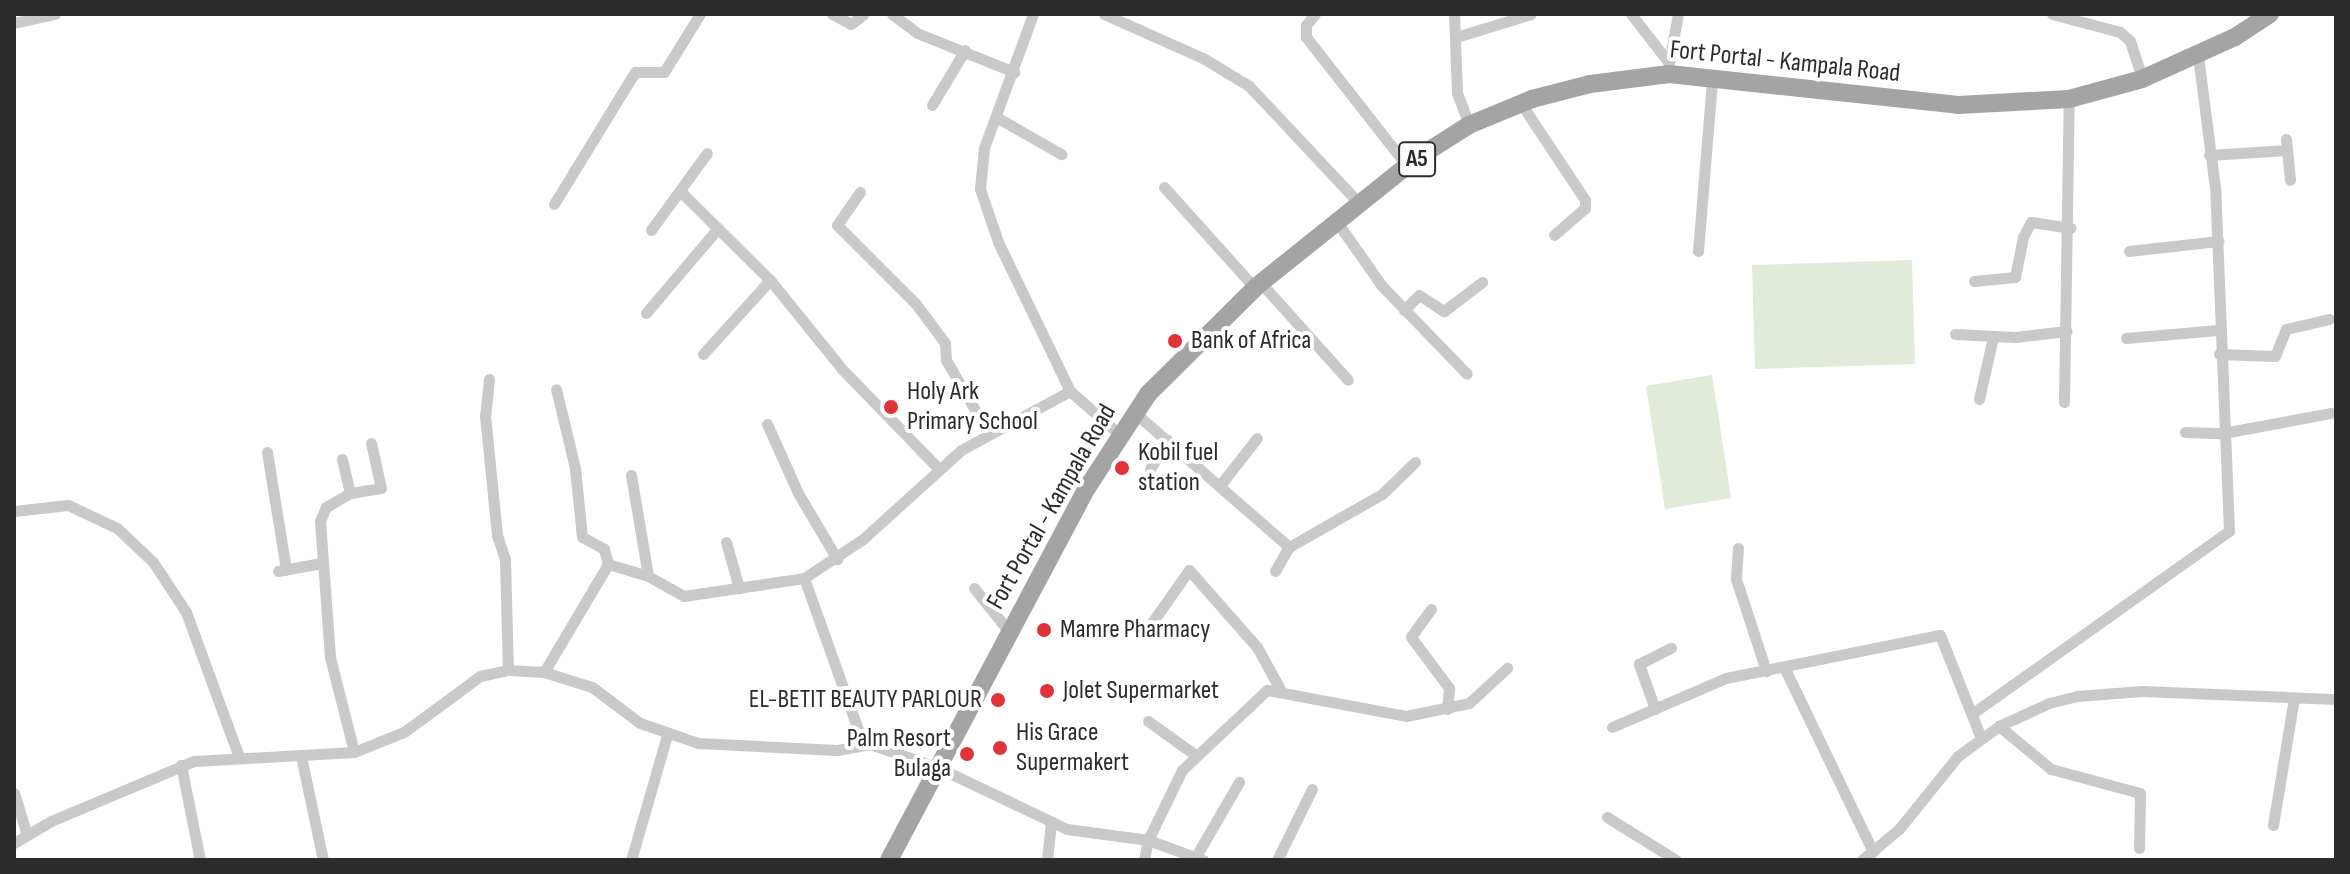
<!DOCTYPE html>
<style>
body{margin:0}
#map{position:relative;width:2350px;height:874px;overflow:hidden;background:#fff;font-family:"Sofia Sans Condensed",sans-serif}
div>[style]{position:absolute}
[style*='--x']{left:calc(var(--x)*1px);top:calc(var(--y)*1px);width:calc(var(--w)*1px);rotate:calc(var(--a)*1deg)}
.green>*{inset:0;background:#e2eada}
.minor>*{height:11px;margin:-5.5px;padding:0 5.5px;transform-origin:5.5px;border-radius:5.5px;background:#c9c9c9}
.primary>*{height:18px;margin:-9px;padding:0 9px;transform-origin:9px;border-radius:9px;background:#a4a4a4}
.dots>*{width:22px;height:22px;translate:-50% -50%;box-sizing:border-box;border:4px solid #fff;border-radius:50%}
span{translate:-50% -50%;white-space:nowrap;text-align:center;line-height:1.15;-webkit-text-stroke:8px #fff;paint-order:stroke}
.shield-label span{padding:2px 6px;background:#fff;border:2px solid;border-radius:6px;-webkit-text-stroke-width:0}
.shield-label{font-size:24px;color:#2c2c2c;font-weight:700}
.street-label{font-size:26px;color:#2c2c2c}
.poi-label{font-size:26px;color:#2c2c2c}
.left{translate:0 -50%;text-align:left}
.right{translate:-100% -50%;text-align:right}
.frame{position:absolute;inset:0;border:16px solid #2c2c2c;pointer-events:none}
</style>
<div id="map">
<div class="green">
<i style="clip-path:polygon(1912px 260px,1915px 364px,1755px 369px,1752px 265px)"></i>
<i style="clip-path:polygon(1712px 375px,1731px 498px,1665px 509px,1646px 386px)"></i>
</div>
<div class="minor">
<i style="--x:832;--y:14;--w:21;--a:28"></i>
<i style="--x:851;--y:24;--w:16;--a:-38"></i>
<i style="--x:892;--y:14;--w:31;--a:37"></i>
<i style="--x:917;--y:33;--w:105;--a:21.9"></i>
<i style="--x:1033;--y:14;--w:143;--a:110.1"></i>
<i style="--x:984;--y:148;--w:41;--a:95.6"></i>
<i style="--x:980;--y:189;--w:56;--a:71.2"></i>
<i style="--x:998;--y:242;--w:165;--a:64.2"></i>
<i style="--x:1104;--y:14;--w:108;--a:24"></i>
<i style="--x:1203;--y:58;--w:54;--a:31.3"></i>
<i style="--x:1249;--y:86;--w:161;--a:46.8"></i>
<i style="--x:1315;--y:14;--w:14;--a:129"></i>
<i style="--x:1306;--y:25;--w:12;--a:90"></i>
<i style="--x:1306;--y:37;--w:164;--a:51.9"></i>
<i style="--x:1454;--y:14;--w:79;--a:87.8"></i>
<i style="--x:1457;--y:93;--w:34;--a:69"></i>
<i style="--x:1631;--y:14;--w:62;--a:52.2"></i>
<i style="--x:1669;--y:63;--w:11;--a:90"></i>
<i style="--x:2052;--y:14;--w:70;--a:14.8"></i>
<i style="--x:2120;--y:32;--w:13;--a:42"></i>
<i style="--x:2130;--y:41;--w:40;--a:72"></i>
<i style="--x:14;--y:23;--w:42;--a:-12.4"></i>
<i style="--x:1456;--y:37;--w:78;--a:-17"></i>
<i style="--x:1669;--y:63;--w:50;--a:-79.6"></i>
<i style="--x:932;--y:105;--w:64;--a:-59"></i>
<i style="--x:1522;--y:105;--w:114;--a:56.4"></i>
<i style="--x:1585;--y:200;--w:8;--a:90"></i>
<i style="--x:1585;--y:208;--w:41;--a:138.9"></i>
<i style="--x:998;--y:118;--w:73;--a:29.7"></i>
<i style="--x:2286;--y:139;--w:41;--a:84.4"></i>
<i style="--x:2209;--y:155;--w:78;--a:-3.7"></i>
<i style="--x:1164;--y:187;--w:136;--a:48"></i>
<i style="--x:681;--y:192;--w:125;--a:44.7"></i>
<i style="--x:770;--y:280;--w:114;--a:51"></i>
<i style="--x:842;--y:369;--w:136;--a:45.9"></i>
<i style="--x:860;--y:192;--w:40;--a:124.9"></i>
<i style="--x:837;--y:225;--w:112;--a:45"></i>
<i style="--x:916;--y:304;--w:49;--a:53.4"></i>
<i style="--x:945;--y:343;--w:17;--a:87"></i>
<i style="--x:946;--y:360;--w:86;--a:59.8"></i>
<i style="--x:554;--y:204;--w:155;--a:-58.5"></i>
<i style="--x:635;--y:72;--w:29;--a:0"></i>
<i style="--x:664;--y:72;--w:68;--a:-58.2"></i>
<i style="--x:1337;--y:222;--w:78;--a:54.9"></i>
<i style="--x:1382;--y:286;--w:122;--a:46"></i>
<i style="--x:651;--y:230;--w:95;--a:-54"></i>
<i style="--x:1698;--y:251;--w:173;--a:-85.3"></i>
<i style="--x:2129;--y:251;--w:90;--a:-6.4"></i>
<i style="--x:1974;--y:281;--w:41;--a:-5.6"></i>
<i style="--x:2015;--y:277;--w:41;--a:-78.7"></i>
<i style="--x:2023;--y:237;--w:17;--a:-62"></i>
<i style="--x:2031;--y:222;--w:40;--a:8.5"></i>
<i style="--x:1261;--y:283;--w:130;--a:48.1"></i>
<i style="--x:1404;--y:310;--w:21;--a:-45"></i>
<i style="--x:1419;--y:295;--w:30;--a:33"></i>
<i style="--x:1444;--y:311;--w:48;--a:-37.3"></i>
<i style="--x:646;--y:313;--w:111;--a:-49.7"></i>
<i style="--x:1955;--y:334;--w:60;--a:2.9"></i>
<i style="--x:2015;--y:337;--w:52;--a:-6.6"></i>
<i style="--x:2126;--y:338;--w:92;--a:-5"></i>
<i style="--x:703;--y:354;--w:100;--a:-47.8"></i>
<i style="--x:2219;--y:354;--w:56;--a:2"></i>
<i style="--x:2275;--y:356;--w:29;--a:-68"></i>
<i style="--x:2286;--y:329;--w:44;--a:-13.1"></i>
<i style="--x:489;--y:379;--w:36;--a:96"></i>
<i style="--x:485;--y:415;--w:121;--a:84.3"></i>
<i style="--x:497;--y:535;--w:25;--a:72"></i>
<i style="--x:505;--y:559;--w:111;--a:88.5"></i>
<i style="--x:1979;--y:399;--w:64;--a:-77.3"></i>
<i style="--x:2064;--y:402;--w:303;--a:-89.1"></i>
<i style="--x:1135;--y:413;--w:204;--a:41"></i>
<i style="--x:767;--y:424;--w:76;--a:65.8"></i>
<i style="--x:798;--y:493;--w:77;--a:59.4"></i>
<i style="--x:2185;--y:432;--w:38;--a:2"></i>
<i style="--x:2223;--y:433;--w:110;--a:-10.5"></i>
<i style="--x:267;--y:452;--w:119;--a:80.8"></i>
<i style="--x:342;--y:459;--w:35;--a:77"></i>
<i style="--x:1150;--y:469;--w:34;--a:-60"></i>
<i style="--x:631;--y:475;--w:102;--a:80.4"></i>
<i style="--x:1221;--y:484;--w:58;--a:-52"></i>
<i style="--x:14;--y:511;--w:54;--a:-6.3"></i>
<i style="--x:68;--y:505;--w:54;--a:25.1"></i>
<i style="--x:117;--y:528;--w:50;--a:43.4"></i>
<i style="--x:153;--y:562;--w:60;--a:56.6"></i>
<i style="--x:186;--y:612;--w:151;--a:69.9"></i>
<i style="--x:726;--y:542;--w:48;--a:74.2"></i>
<i style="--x:1738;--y:548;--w:31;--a:94"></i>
<i style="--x:1736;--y:579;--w:97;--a:71.9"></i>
<i style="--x:608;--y:564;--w:42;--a:16.7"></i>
<i style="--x:648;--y:576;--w:41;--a:29.1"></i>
<i style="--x:684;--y:596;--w:121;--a:-8.5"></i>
<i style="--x:804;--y:578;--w:71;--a:-33.5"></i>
<i style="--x:863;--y:539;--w:132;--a:-42.2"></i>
<i style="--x:961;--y:450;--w:124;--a:-28.4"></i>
<i style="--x:1070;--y:391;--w:65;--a:41.3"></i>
<i style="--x:278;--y:571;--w:44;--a:-10.5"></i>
<i style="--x:1275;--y:571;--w:28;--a:-60"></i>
<i style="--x:1289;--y:547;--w:107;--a:-29.7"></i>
<i style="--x:1382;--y:494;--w:46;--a:-44.1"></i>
<i style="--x:804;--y:578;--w:161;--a:70.4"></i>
<i style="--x:858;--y:730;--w:18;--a:49"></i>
<i style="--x:974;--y:588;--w:58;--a:51.3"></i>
<i style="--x:1431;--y:609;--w:34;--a:126"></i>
<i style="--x:1411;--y:637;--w:64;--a:53.3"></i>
<i style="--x:1449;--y:688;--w:21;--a:95"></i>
<i style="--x:1144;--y:634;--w:78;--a:-54.9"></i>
<i style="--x:1189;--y:570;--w:103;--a:48.6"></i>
<i style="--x:1257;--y:647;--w:48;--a:61.3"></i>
<i style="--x:1784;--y:667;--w:205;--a:64.3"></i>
<i style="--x:544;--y:672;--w:126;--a:-59.3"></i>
<i style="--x:608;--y:564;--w:16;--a:-105"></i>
<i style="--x:604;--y:549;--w:25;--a:-151"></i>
<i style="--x:582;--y:537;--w:69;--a:-95.8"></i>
<i style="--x:575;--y:468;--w:81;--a:-103.5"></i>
<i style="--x:1655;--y:709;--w:48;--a:-109.6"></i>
<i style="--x:1639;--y:664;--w:36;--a:-27"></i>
<i style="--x:1973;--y:713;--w:314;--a:-35.4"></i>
<i style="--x:2229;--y:531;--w:343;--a:-92.3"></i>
<i style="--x:2215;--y:188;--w:134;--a:-97.3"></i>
<i style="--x:1148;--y:721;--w:57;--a:35.7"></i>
<i style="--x:1999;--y:726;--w:67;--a:39.6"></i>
<i style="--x:2051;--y:769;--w:92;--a:15.1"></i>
<i style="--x:2140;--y:793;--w:55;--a:91"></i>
<i style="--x:1612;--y:727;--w:124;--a:-23.3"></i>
<i style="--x:1726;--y:678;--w:218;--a:-11.4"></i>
<i style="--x:1940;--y:635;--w:111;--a:68.3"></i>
<i style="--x:354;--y:752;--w:98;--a:-104.2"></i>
<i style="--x:330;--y:657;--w:136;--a:-94.2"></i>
<i style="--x:320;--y:521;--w:15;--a:-67"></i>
<i style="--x:326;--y:507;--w:28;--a:-30"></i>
<i style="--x:350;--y:493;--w:31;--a:-9"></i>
<i style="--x:381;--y:488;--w:46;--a:-102.5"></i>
<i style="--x:301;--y:756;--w:106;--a:78.1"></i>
<i style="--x:181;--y:765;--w:97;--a:78.7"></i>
<i style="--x:14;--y:793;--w:44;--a:72.8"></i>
<i style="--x:1607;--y:817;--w:81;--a:31.9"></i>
<i style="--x:2273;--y:825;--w:129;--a:-80.6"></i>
<i style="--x:14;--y:843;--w:43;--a:-30.7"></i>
<i style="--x:51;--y:821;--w:155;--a:-22.8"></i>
<i style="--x:194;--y:761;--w:160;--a:-3.2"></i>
<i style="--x:354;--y:752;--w:54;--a:-21.8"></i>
<i style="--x:404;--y:732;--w:94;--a:-36.4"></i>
<i style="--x:480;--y:676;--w:29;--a:-12"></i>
<i style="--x:508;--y:670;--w:36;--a:3"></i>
<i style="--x:544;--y:672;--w:50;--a:17.4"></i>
<i style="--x:592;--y:687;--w:60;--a:36.9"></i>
<i style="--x:640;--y:723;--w:61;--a:19"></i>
<i style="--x:698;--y:743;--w:139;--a:2.9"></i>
<i style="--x:837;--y:750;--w:34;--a:-10"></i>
<i style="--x:870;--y:744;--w:73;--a:19.2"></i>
<i style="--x:939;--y:768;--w:142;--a:25.5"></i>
<i style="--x:1067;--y:829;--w:82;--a:7.7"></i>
<i style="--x:1148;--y:840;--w:59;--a:20"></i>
<i style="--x:1195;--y:858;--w:88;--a:-59.9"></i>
<i style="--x:631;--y:860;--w:130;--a:-73.9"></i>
<i style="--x:1047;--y:860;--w:37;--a:-84"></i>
<i style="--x:1144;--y:860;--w:20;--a:-79"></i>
<i style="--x:1148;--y:840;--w:78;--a:-64.1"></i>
<i style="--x:1182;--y:770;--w:117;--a:-43.3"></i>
<i style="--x:1267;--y:690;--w:141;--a:10.6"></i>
<i style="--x:1406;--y:716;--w:64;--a:-11.7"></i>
<i style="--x:1469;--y:703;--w:52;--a:-42.6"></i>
<i style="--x:1277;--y:860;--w:79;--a:-63.8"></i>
<i style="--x:1862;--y:860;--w:48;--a:-40"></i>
<i style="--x:1899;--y:829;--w:94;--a:-51.1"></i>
<i style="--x:1958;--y:756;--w:51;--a:-36.2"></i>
<i style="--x:1999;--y:726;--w:55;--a:-24.7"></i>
<i style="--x:2049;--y:703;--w:29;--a:-14"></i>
<i style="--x:2077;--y:696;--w:65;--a:-4.4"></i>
<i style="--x:2142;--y:691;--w:194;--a:2.4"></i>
</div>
<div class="primary">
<i style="--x:889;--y:860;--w:421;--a:-62"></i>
<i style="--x:1087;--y:488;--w:112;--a:-57"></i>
<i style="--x:1148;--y:394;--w:153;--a:-44.7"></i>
<i style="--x:1257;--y:286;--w:201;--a:-38.7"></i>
<i style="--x:1414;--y:160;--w:65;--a:-32.5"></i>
<i style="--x:1469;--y:125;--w:68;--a:-22.4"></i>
<i style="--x:1532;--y:99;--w:60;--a:-14.5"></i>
<i style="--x:1590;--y:84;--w:80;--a:-7.2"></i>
<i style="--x:1669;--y:74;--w:291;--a:6.1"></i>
<i style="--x:1958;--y:105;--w:111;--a:-3.1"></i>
<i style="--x:2069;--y:99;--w:76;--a:-15.3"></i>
<i style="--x:2142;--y:79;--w:102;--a:-24.3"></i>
<i style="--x:2235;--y:37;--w:42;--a:-33.3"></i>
</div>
<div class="dots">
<i style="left:1175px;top:341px;background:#df3339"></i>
<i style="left:891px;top:407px;background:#df3339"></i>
<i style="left:1122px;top:468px;background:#df3339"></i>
<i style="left:1044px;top:630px;background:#df3339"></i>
<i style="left:1047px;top:691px;background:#df3339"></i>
<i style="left:998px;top:700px;background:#df3339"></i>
<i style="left:1000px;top:748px;background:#df3339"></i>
<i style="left:967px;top:754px;background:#df3339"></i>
</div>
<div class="shield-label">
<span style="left:1417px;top:159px">A5</span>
</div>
<div class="street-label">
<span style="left:1785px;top:62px;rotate:6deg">Fort Portal - Kampala Road</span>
<span style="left:1052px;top:507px;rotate:-60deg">Fort Portal - Kampala Road</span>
</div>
<div class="poi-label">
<span class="left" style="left:1191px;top:341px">Bank of Africa</span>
<span class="left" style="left:907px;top:407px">Holy Ark<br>Primary School</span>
<span class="left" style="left:1138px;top:468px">Kobil fuel<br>station</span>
<span class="left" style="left:1060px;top:630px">Mamre Pharmacy</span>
<span class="left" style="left:1063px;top:691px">Jolet Supermarket</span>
<span class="right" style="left:982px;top:700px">EL-BETIT BEAUTY PARLOUR</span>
<span class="left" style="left:1016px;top:748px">His Grace<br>Supermakert</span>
<span class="right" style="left:951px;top:754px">Palm Resort<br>Bulaga</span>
</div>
<div class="frame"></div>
</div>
